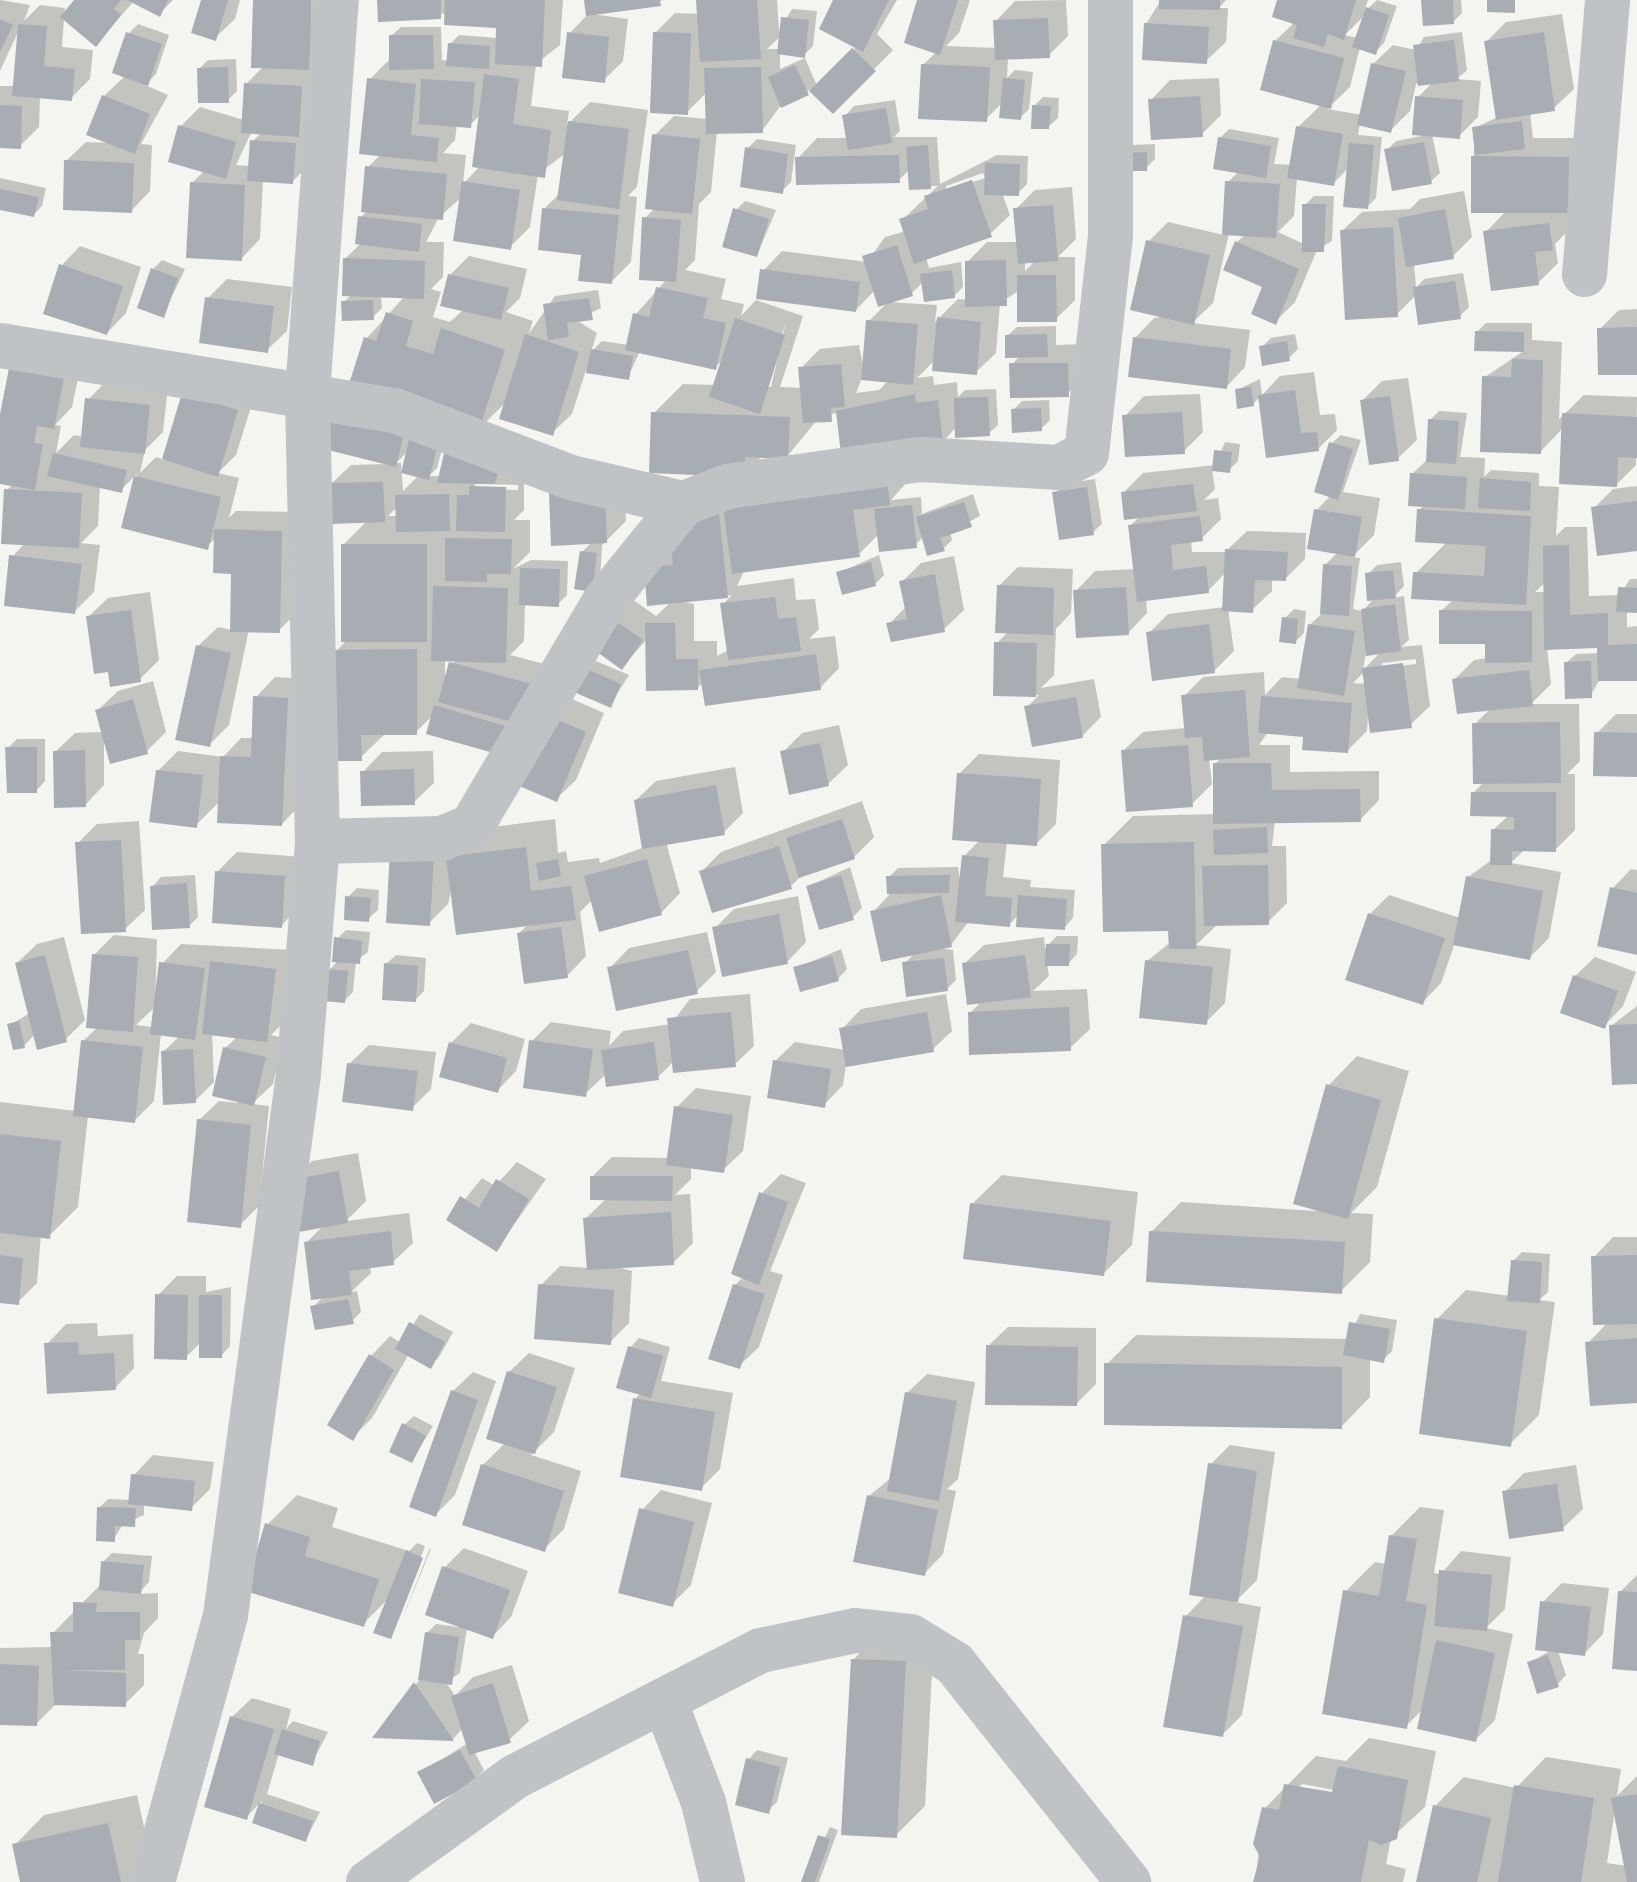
<!DOCTYPE html>
<style>
body{margin:0}
#map{position:relative;width:1637px;height:1882px;overflow:hidden;background:#f4f4f1;font-family:"Nunito Sans",sans-serif}
div>[style]{position:absolute}
[style*='--x']{left:calc(var(--x)*1px);top:calc(var(--y)*1px);width:calc(var(--w)*1px);rotate:calc(var(--a)*1deg)}
.shadow>*{inset:0;background:#0003}
.building>*{inset:0;background:#a8adb3}
.street>*{height:45px;margin:-22.5px;padding:0 22.5px;transform-origin:22.5px;border-radius:22.5px;background:#c0c3c6}
span{translate:-50% -50%;white-space:nowrap;text-align:center;line-height:1.15;-webkit-text-stroke:10px #fff;paint-order:stroke}
</style>
<div id="map">
<div class="shadow">
<i style="clip-path:polygon(0 0,30px 5px,24px 21px,40px 5px,65px 8px,64px 16px,78px 0,173px 0,159px 14px,134px 1px,96px 44px,64px 18px,62px 47px,93px 50px,90px 79px,71px 98px,40px 96px,39px 127px,20px 146px,0 145px,0 86px,15px 86px,19px 30px,0 71px)"></i>
<i style="clip-path:polygon(203px 0,240px 0,235px 19px,215px 38px)"></i>
<i style="clip-path:polygon(evenodd,255px 0,329px 0,312px 162px,292px 182px,263px 180px,260px 239px,241px 259px,192px 183px,205px 170px,180px 127px,200px 107px,244px 120px,246px 84px,264px 66px,255px 0,252px 131px,262px 132px,253px 141px,251px 166px,236px 165px,252px 131px)"></i>
<i style="clip-path:polygon(evenodd,380px 0,563px 0,560px 45px,536px 64px,531px 106px,569px 111px,567px 125px,590px 102px,648px 110px,637px 187px,628px 196px,637px 197px,631px 262px,611px 282px,544px 209px,561px 192px,566px 153px,538px 174px,530px 227px,510px 247px,462px 197px,439px 217px,426px 242px,444px 242px,443px 277px,431px 289px,441px 292px,433px 317px,450px 322px,464px 309px,450px 275px,469px 256px,527px 269px,520px 298px,506px 312px,533px 321px,528px 335px,555px 296px,598px 290px,601px 308px,576px 320px,597px 333px,591px 352px,602px 341px,629px 345px,636px 314px,667px 279px,645px 218px,656px 207px,655px 135px,674px 116px,708px 119px,707px 92px,687px 112px,655px 33px,675px 13px,700px 14px,699px 0,777px 0,779px 31px,792px 9px,817px 11px,813px 46px,804px 55px,780px 52px,780px 69px,805px 58px,817px 86px,857px 46px,836px 0,897px 0,877px 34px,893px 50px,833px 111px,811px 89px,781px 105px,762px 131px,717px 132px,711px 192px,699px 204px,695px 260px,685px 270px,726px 279px,721px 299px,744px 304px,741px 316px,756px 300px,803px 316px,780px 387px,802px 388px,801px 368px,820px 349px,859px 345px,864px 370px,869px 321px,888px 302px,937px 305px,935px 322px,958px 299px,968px 300px,967px 262px,987px 242px,1019px 242px,1016px 209px,1035px 190px,1072px 187px,1076px 239px,1058px 257px,1075px 257px,1075px 300px,1056px 319px,1020px 290px,1000px 303px,996px 353px,976px 372px,936px 359px,917px 378px,933px 376px,934px 385px,957px 382px,958px 397px,965px 390px,996px 389px,998px 425px,988px 434px,957px 426px,891px 500px,921px 497px,922px 514px,973px 494px,980px 516px,950px 532px,952px 540px,943px 549px,924px 536px,915px 545px,879px 534px,858px 555px,745px 569px,737px 586px,794px 578px,796px 600px,815px 599px,819px 629px,809px 639px,835px 636px,839px 668px,820px 688px,704px 682px,697px 688px,648px 638px,622px 667px,586px 642px,625px 594px,656px 616px,671px 602px,646px 569px,724px 497px,654px 413px,683px 384px,716px 385px,724px 358px,715px 368px,640px 351px,628px 377px,586px 370px,572px 414px,552px 433px,507px 401px,484px 424px,524px 469px,524px 510px,514px 520px,530px 520px,530px 552px,513px 569px,531px 560px,568px 561px,567px 595px,558px 604px,525px 603px,524px 641px,510px 655px,560px 668px,526px 735px,434px 714px,416px 732px,386px 733px,360px 758px,336px 651px,348px 639px,343px 545px,368px 520px,331px 484px,351px 465px,388px 464px,350px 387px,366px 339px,405px 296px,381px 295px,382px 308px,373px 317px,344px 302px,352px 294px,345px 259px,362px 242px,361px 217px,368px 210px,368px 167px,381px 154px,370px 79px,389px 60px,391px 36px,401px 27px,441px 27px,442px 60px,449px 61px,450px 44px,459px 35px,498px 38px,499px 26px,380px 0,782px 35px,780px 49px,767px 49px,782px 35px,380px 0,481px 114px,480px 166px,463px 184px,466px 155px,443px 153px,455px 140px,457px 124px,470px 125px,481px 114px,380px 0,1036px 260px,1025px 271px,1025px 261px,1036px 260px,380px 0,786px 322px,771px 387px,766px 387px,786px 322px,380px 0,862px 378px,889px 380px,879px 390px,856px 393px,862px 378px,380px 0,838px 412px,843px 451px,785px 459px,817px 420px,838px 412px,380px 0,448px 426px,441px 476px,429px 476px,437px 468px,448px 426px,380px 0,409px 450px,419px 475px,403px 491px,401px 463px,396px 463px,409px 450px,380px 0,763px 455px,784px 459px,756px 462px,763px 455px,380px 0,475px 484px,518px 485px,518px 490px,475px 489px,475px 484px,380px 0,398px 506px,398px 516px,388px 516px,398px 506px,380px 0,732px 595px,723px 604px,729px 650px,717px 656px,717px 641px,694px 641px,694px 604px,679px 601px,732px 595px,380px 0,445px 658px,456px 659px,445px 679px,445px 658px)"></i>
<i style="clip-path:polygon(587px 0,664px 0,592px 14px,628px 19px,623px 61px,604px 80px,569px 34px,588px 14px)"></i>
<i style="clip-path:polygon(920px 0,970px 0,959px 33px,946px 46px,997px 48px,996px 21px,1015px 1px,1066px 0,1068px 36px,1048px 56px,1008px 57px,1007px 78px,1015px 70px,1033px 72px,1029px 109px,1020px 118px,1003px 102px,986px 119px,923px 65px,937px 51px)"></i>
<i style="clip-path:polygon(1161px 0,1226px 0,1219px 8px,1228px 8px,1226px 42px,1206px 61px,1146px 24px)"></i>
<i style="clip-path:polygon(evenodd,1279px 0,1368px 0,1364px 12px,1377px 0,1397px 6px,1384px 43px,1375px 52px,1360px 47px,1350px 87px,1327px 109px,1362px 115px,1373px 64px,1393px 45px,1416px 50px,1424px 37px,1462px 32px,1467px 70px,1457px 79px,1481px 81px,1478px 117px,1459px 136px,1432px 134px,1440px 173px,1430px 182px,1387px 150px,1396px 141px,1426px 135px,1418px 97px,1433px 82px,1416px 84px,1410px 111px,1391px 130px,1360px 123px,1358px 135px,1382px 137px,1376px 198px,1367px 207px,1349px 167px,1333px 184px,1297px 177px,1294px 216px,1278px 232px,1304px 244px,1305px 205px,1314px 196px,1334px 196px,1332px 241px,1317px 250px,1295px 302px,1275px 322px,1265px 286px,1237px 242px,1246px 234px,1229px 233px,1213px 303px,1192px 323px,1250px 330px,1245px 367px,1226px 387px,1135px 338px,1154px 318px,1168px 316px,1149px 241px,1168px 222px,1224px 235px,1228px 182px,1239px 171px,1220px 138px,1229px 129px,1279px 138px,1274px 164px,1292px 165px,1298px 127px,1322px 104px,1275px 41px,1295px 22px,1279px 0,1366px 14px,1358px 38px,1345px 35px,1366px 14px)"></i>
<i style="clip-path:polygon(1424px 0,1461px 0,1462px 13px,1453px 22px)"></i>
<i style="clip-path:polygon(1562px 14px,1574px 89px,1554px 108px,1530px 112px,1533px 138px,1587px 138px,1571px 228px,1555px 244px,1558px 263px,1538px 283px,1486px 232px,1507px 210px,1474px 157px,1474px 128px,1498px 117px,1486px 42px,1506px 22px)"></i>
<i style="clip-path:polygon(138px 24px,169px 35px,156px 74px,145px 85px,168px 95px,141px 144px,152px 145px,150px 191px,131px 211px,66px 161px,86px 142px,110px 143px,104px 96px,126px 75px,129px 33px)"></i>
<i style="clip-path:polygon(236px 59px,237px 91px,228px 100px,199px 69px,208px 60px)"></i>
<i style="clip-path:polygon(1219px 78px,1221px 115px,1202px 134px,1151px 100px,1170px 80px)"></i>
<i style="clip-path:polygon(1043px 97px,1059px 98px,1058px 118px,1048px 127px,1034px 106px)"></i>
<i style="clip-path:polygon(evenodd,895px 100px,900px 131px,894px 137px,937px 137px,940px 184px,997px 155px,1028px 156px,1027px 184px,1018px 193px,1002px 193px,1010px 215px,990px 234px,926px 257px,929px 268px,961px 262px,963px 287px,954px 296px,924px 281px,911px 294px,875px 290px,856px 310px,763px 271px,782px 251px,867px 262px,885px 237px,906px 231px,902px 220px,938px 186px,911px 187px,910px 169px,899px 180px,798px 158px,817px 138px,848px 138px,845px 116px,854px 106px,895px 100px,983px 173px,985px 178px,946px 191px,946px 186px,983px 173px)"></i>
<i style="clip-path:polygon(757px 139px,796px 145px,791px 182px,782px 191px,748px 148px)"></i>
<i style="clip-path:polygon(1155px 144px,1155px 159px,1146px 168px,1123px 169px,1132px 145px)"></i>
<i style="clip-path:polygon(0 178px,46px 188px,42px 206px,33px 215px,0 207px)"></i>
<i style="clip-path:polygon(1464px 191px,1472px 237px,1452px 257px,1414px 263px,1416px 288px,1424px 279px,1463px 273px,1469px 307px,1460px 316px,1416px 295px,1397px 314px,1342px 231px,1362px 212px,1410px 209px,1420px 199px)"></i>
<i style="clip-path:polygon(745px 201px,776px 210px,757px 255px,736px 210px)"></i>
<i style="clip-path:polygon(80px 246px,141px 267px,126px 313px,107px 333px,61px 266px)"></i>
<i style="clip-path:polygon(162px 260px,185px 269px,163px 315px,153px 269px)"></i>
<i style="clip-path:polygon(227px 279px,292px 287px,287px 331px,267px 350px,208px 298px)"></i>
<i style="clip-path:polygon(1637px 309px,1637px 372px,1600px 329px,1619px 310px)"></i>
<i style="clip-path:polygon(1486px 323px,1532px 323px,1532px 340px,1562px 342px,1559px 419px,1584px 395px,1637px 397px,1636px 465px,1616px 485px,1564px 427px,1540px 452px,1485px 377px,1525px 350px,1477px 348px,1477px 332px)"></i>
<i style="clip-path:polygon(1056px 326px,1056px 345px,1086px 344px,1087px 375px,1067px 394px,1012px 364px,1021px 355px,1007px 336px,1017px 327px)"></i>
<i style="clip-path:polygon(1295px 334px,1298px 349px,1289px 358px,1262px 347px,1271px 338px)"></i>
<i style="clip-path:polygon(83px 354px,72px 407px,55px 425px,61px 426px,56px 453px,74px 435px,84px 437px,88px 400px,107px 380px,168px 386px,163px 432px,145px 450px,140px 473px,156px 457px,164px 460px,184px 394px,256px 391px,236px 455px,218px 473px,239px 478px,229px 518px,236px 511px,301px 512px,299px 611px,279px 630px,249px 629px,229px 725px,209px 745px,198px 646px,218px 627px,232px 630px,233px 571px,216px 537px,207px 547px,124px 526px,137px 474px,121px 490px,100px 485px,98px 526px,81px 543px,100px 545px,94px 592px,74px 612px,12px 557px,26px 542px,7px 490px,13px 484px,0 481px,0 427px)"></i>
<i style="clip-path:polygon(1314px 372px,1320px 415px,1335px 414px,1337px 430px,1318px 449px,1261px 396px,1253px 404px,1237px 390px,1260px 379px,1262px 395px,1280px 376px)"></i>
<i style="clip-path:polygon(1408px 378px,1417px 440px,1397px 459px,1363px 400px,1382px 381px)"></i>
<i style="clip-path:polygon(1200px 394px,1203px 432px,1184px 451px,1125px 416px,1144px 396px)"></i>
<i style="clip-path:polygon(1049px 400px,1050px 420px,1041px 429px,1013px 410px,1022px 401px)"></i>
<i style="clip-path:polygon(evenodd,1439px 411px,1467px 413px,1460px 457px,1485px 458px,1484px 477px,1491px 470px,1539px 473px,1539px 486px,1559px 487px,1556px 536px,1565px 527px,1587px 527px,1589px 596px,1620px 595px,1630px 579px,1637px 579px,1637px 610px,1627px 610px,1627px 627px,1637px 626px,1637px 678px,1600px 679px,1591px 695px,1566px 663px,1576px 654px,1600px 653px,1600px 646px,1547px 647px,1551px 684px,1531px 704px,1579px 704px,1580px 761px,1567px 774px,1575px 774px,1575px 830px,1555px 850px,1525px 849px,1511px 863px,1561px 872px,1549px 938px,1530px 957px,1455px 943px,1441px 983px,1422px 1003px,1370px 914px,1389px 895px,1460px 918px,1468px 877px,1493px 859px,1493px 830px,1509px 815px,1473px 793px,1485px 781px,1475px 724px,1491px 708px,1455px 679px,1474px 660px,1487px 658px,1487px 642px,1441px 611px,1454px 599px,1416px 573px,1447px 542px,1419px 510px,1424px 505px,1412px 474px,1429px 458px,1430px 420px,1439px 411px,1546px 582px,1546px 592px,1535px 592px,1546px 582px)"></i>
<i style="clip-path:polygon(evenodd,1341px 435px,1361px 440px,1343px 492px,1380px 498px,1374px 535px,1352px 557px,1360px 558px,1353px 609px,1362px 611px,1375px 598px,1368px 574px,1377px 565px,1401px 562px,1404px 586px,1393px 598px,1404px 596px,1409px 640px,1401px 647px,1422px 645px,1430px 706px,1410px 725px,1368px 716px,1367px 731px,1347px 751px,1305px 735px,1268px 732px,1259px 745px,1290px 745px,1290px 772px,1379px 771px,1379px 800px,1360px 820px,1275px 821px,1272px 846px,1286px 846px,1287px 903px,1268px 922px,1218px 924px,1196px 945px,1231px 949px,1225px 1003px,1206px 1022px,1147px 961px,1171px 942px,1170px 928px,1104px 845px,1133px 816px,1216px 814px,1215px 764px,1222px 757px,1209px 758px,1212px 784px,1192px 804px,1123px 751px,1143px 732px,1186px 728px,1184px 696px,1203px 677px,1264px 672px,1265px 695px,1282px 677px,1301px 679px,1310px 625px,1322px 613px,1325px 565px,1338px 552px,1317px 510px,1331px 495px,1331px 444px,1341px 435px,1382px 651px,1363px 670px,1366px 653px,1382px 651px,1341px 435px,1416px 659px,1416px 664px,1382px 668px,1382px 663px,1416px 659px,1341px 435px,1365px 671px,1366px 684px,1353px 683px,1365px 671px)"></i>
<i style="clip-path:polygon(1225px 442px,1240px 444px,1238px 461px,1229px 470px,1212px 469px,1215px 489px,1204px 500px,1218px 498px,1221px 519px,1201px 539px,1191px 540px,1192px 552px,1225px 552px,1247px 531px,1306px 533px,1305px 559px,1285px 579px,1272px 578px,1272px 591px,1252px 610px,1228px 609px,1234px 651px,1214px 671px,1149px 633px,1168px 614px,1225px 607px,1226px 572px,1208px 591px,1146px 598px,1147px 613px,1128px 633px,1076px 591px,1095px 571px,1136px 569px,1130px 526px,1141px 515px,1123px 493px,1143px 473px,1215px 465px)"></i>
<i style="clip-path:polygon(623px 473px,626px 521px,602px 545px,600px 580px,591px 590px,582px 552px,593px 541px,553px 543px)"></i>
<i style="clip-path:polygon(1095px 479px,1102px 524px,1092px 533px,1055px 493px,1064px 484px)"></i>
<i style="clip-path:polygon(1637px 486px,1637px 548px,1594px 508px,1613px 489px)"></i>
<i style="clip-path:polygon(879px 555px,884px 575px,875px 584px,838px 573px)"></i>
<i style="clip-path:polygon(954px 556px,964px 610px,944px 629px,889px 624px,907px 606px,902px 582px,921px 563px)"></i>
<i style="clip-path:polygon(1018px 567px,1073px 569px,1071px 613px,1056px 629px,1054px 675px,1041px 688px,1094px 679px,1101px 717px,1082px 736px,1027px 707px,1039px 695px,996px 694px,997px 643px,1009px 631px,999px 586px)"></i>
<i style="clip-path:polygon(150px 592px,159px 660px,140px 679px,110px 669px,88px 617px,108px 598px)"></i>
<i style="clip-path:polygon(1294px 609px,1306px 611px,1304px 633px,1295px 642px,1284px 619px)"></i>
<i style="clip-path:polygon(582px 655px,629px 675px,610px 705px,564px 685px)"></i>
<i style="clip-path:polygon(275px 677px,306px 679px,301px 804px,282px 824px,220px 801px,196px 825px,158px 771px,178px 751px,223px 757px,241px 738px,254px 738px,256px 697px)"></i>
<i style="clip-path:polygon(153px 681px,166px 732px,147px 751px,104px 738px,104px 785px,85px 805px,55px 752px,75px 733px,104px 732px,98px 710px,118px 691px)"></i>
<i style="clip-path:polygon(563px 695px,604px 713px,576px 780px,556px 799px,515px 782px)"></i>
<i style="clip-path:polygon(1616px 714px,1637px 714px,1637px 774px,1597px 733px)"></i>
<i style="clip-path:polygon(839px 725px,848px 765px,828px 784px,783px 752px,802px 733px)"></i>
<i style="clip-path:polygon(17px 739px,45px 739px,45px 781px,36px 791px,8px 748px)"></i>
<i style="clip-path:polygon(433px 751px,434px 783px,414px 802px,363px 772px,382px 752px)"></i>
<i style="clip-path:polygon(979px 754px,1060px 760px,1056px 824px,1036px 844px,1007px 842px,1003px 877px,1031px 880px,1030px 887px,1075px 890px,1073px 918px,1064px 928px,1019px 914px,1009px 925px,969px 921px,951px 945px,936px 948px,953px 950px,956px 980px,947px 989px,905px 963px,916px 952px,873px 912px,889px 895px,889px 877px,898px 868px,958px 867px,961px 885px,964px 856px,980px 840px,959px 774px)"></i>
<i style="clip-path:polygon(735px 767px,743px 813px,724px 832px,666px 842px,680px 893px,661px 913px,593px 899px,580px 912px,586px 956px,567px 976px,519px 933px,530px 923px,452px 887px,448px 904px,429px 923px,393px 852px,478px 829px,555px 819px,558px 853px,566px 851px,568px 862px,599px 858px,600px 863px,645px 847px,636px 800px,656px 781px)"></i>
<i style="clip-path:polygon(862px 801px,874px 837px,854px 857px,804px 873px,790px 887px,702px 871px,721px 852px)"></i>
<i style="clip-path:polygon(139px 821px,145px 910px,125px 929px,78px 843px,97px 824px)"></i>
<i style="clip-path:polygon(237px 852px,303px 857px,300px 906px,281px 926px,217px 872px)"></i>
<i style="clip-path:polygon(850px 867px,862px 908px,853px 917px,809px 886px)"></i>
<i style="clip-path:polygon(1631px 869px,1637px 870px,1637px 952px,1612px 889px)"></i>
<i style="clip-path:polygon(195px 875px,198px 917px,189px 926px,152px 887px,161px 877px)"></i>
<i style="clip-path:polygon(357px 888px,379px 890px,378px 910px,368px 919px,348px 897px)"></i>
<i style="clip-path:polygon(798px 896px,806px 942px,787px 962px,715px 928px,734px 909px)"></i>
<i style="clip-path:polygon(346px 930px,370px 932px,368px 952px,356px 961px,353px 992px,344px 1001px,329px 970px,339px 960px,337px 939px)"></i>
<i style="clip-path:polygon(707px 932px,716px 972px,697px 991px,610px 968px,629px 948px)"></i>
<i style="clip-path:polygon(114px 935px,157px 939px,155px 1007px,136px 1025px,153px 1027px,162px 964px,181px 944px,294px 950px,286px 1020px,271px 1035px,284px 1038px,273px 1084px,252px 1104px,269px 1106px,259px 1206px,240px 1225px,199px 1120px,219px 1101px,238px 1103px,225px 1048px,238px 1036px,212px 1032px,214px 1082px,195px 1101px,163px 1052px,180px 1036px,161px 1033px,154px 1101px,135px 1120px,88px 1115px,78px 1207px,49px 1236px,41px 1235px,37px 1283px,18px 1302px,0 1301px,0 1102px,76px 1111px,83px 1041px,98px 1027px,94px 955px)"></i>
<i style="clip-path:polygon(1057px 936px,1078px 936px,1077px 954px,1068px 964px,1047px 963px,1049px 976px,1033px 991px,1087px 989px,1090px 1029px,1070px 1048px,970px 1013px,983px 1000px,964px 964px,984px 945px,1044px 937px,1045px 948px)"></i>
<i style="clip-path:polygon(64px 937px,85px 1020px,66px 1039px,35px 1034px,24px 1046px,10px 1025px,30px 1013px,17px 963px,37px 944px)"></i>
<i style="clip-path:polygon(841px 949px,847px 969px,838px 979px,796px 968px)"></i>
<i style="clip-path:polygon(396px 955px,426px 958px,424px 991px,415px 1000px,386px 964px)"></i>
<i style="clip-path:polygon(1595px 957px,1636px 972px,1623px 1006px,1604px 1026px,1575px 976px)"></i>
<i style="clip-path:polygon(750px 994px,754px 1046px,734px 1065px,674px 1061px,658px 1077px,607px 1073px,585px 1094px,532px 1041px,551px 1022px,611px 1031px,609px 1046px,623px 1031px,671px 1024px,690px 999px)"></i>
<i style="clip-path:polygon(946px 994px,952px 1031px,932px 1050px,846px 1065px,843px 1085px,824px 1105px,775px 1061px,795px 1042px,846px 1050px,842px 1029px,861px 1009px)"></i>
<i style="clip-path:polygon(1637px 1006px,1637px 1081px,1611px 1026px)"></i>
<i style="clip-path:polygon(471px 1023px,525px 1039px,516px 1071px,497px 1091px,451px 1043px)"></i>
<i style="clip-path:polygon(369px 1045px,436px 1052px,431px 1089px,412px 1108px,349px 1064px)"></i>
<i style="clip-path:polygon(1357px 1056px,1409px 1071px,1377px 1187px,1351px 1213px,1373px 1214px,1370px 1262px,1341px 1291px,1151px 1232px,1181px 1202px,1316px 1211px,1328px 1086px)"></i>
<i style="clip-path:polygon(696px 1088px,751px 1096px,743px 1151px,723px 1170px,691px 1166px,691px 1179px,675px 1195px,690px 1194px,693px 1243px,673px 1263px,613px 1266px,632px 1271px,629px 1323px,610px 1342px,540px 1286px,560px 1266px,589px 1268px,585px 1219px,607px 1198px,592px 1177px,612px 1157px,670px 1158px,677px 1107px)"></i>
<i style="clip-path:polygon(358px 1153px,366px 1201px,346px 1221px,409px 1213px,413px 1243px,393px 1262px,370px 1265px,371px 1273px,351px 1292px,357px 1291px,361px 1312px,352px 1321px,313px 1307px,324px 1296px,306px 1243px,324px 1225px,292px 1181px,312px 1161px)"></i>
<i style="clip-path:polygon(517px 1162px,546px 1179px,497px 1249px,449px 1219px,482px 1178px,495px 1186px)"></i>
<i style="clip-path:polygon(781px 1174px,806px 1183px,770px 1271px,783px 1275px,759px 1347px,739px 1366px,735px 1285px,744px 1276px,761px 1194px)"></i>
<i style="clip-path:polygon(1002px 1175px,1138px 1192px,1132px 1245px,1103px 1274px,972px 1204px)"></i>
<i style="clip-path:polygon(1613px 1237px,1637px 1237px,1637px 1400px,1588px 1343px,1608px 1322px,1594px 1257px)"></i>
<i style="clip-path:polygon(1522px 1252px,1550px 1254px,1548px 1292px,1539px 1300px,1555px 1302px,1539px 1415px,1510px 1444px,1437px 1319px,1466px 1290px,1510px 1296px,1513px 1261px)"></i>
<i style="clip-path:polygon(177px 1276px,206px 1276px,206px 1292px,231px 1287px,230px 1346px,221px 1356px,202px 1341px,186px 1357px,158px 1295px)"></i>
<i style="clip-path:polygon(420px 1314px,453px 1332px,439px 1357px,430px 1366px,409px 1354px,372px 1418px,352px 1438px,371px 1356px,390px 1336px,401px 1343px)"></i>
<i style="clip-path:polygon(1360px 1314px,1397px 1320px,1392px 1351px,1383px 1360px,1370px 1357px,1370px 1397px,1341px 1427px,1107px 1364px,1136px 1335px,1348px 1339px)"></i>
<i style="clip-path:polygon(97px 1323px,98px 1336px,133px 1334px,134px 1368px,115px 1388px,47px 1344px,66px 1324px)"></i>
<i style="clip-path:polygon(1008px 1327px,1096px 1328px,1096px 1384px,1076px 1404px,988px 1346px)"></i>
<i style="clip-path:polygon(639px 1338px,670px 1347px,661px 1381px,733px 1393px,720px 1469px,701px 1488px,635px 1399px,641px 1393px,630px 1348px)"></i>
<i style="clip-path:polygon(529px 1353px,575px 1368px,554px 1432px,531px 1455px,581px 1471px,564px 1529px,544px 1549px,483px 1465px,506px 1442px,509px 1372px)"></i>
<i style="clip-path:polygon(473px 1372px,496px 1381px,455px 1495px,436px 1514px,453px 1391px)"></i>
<i style="clip-path:polygon(927px 1374px,975px 1382px,958px 1479px,947px 1489px,956px 1491px,943px 1554px,924px 1574px,869px 1496px,892px 1477px,907px 1393px)"></i>
<i style="clip-path:polygon(414px 1416px,433px 1426px,412px 1460px,404px 1425px)"></i>
<i style="clip-path:polygon(1230px 1445px,1275px 1452px,1257px 1580px,1235px 1602px,1261px 1607px,1242px 1715px,1222px 1735px,1186px 1616px,1206px 1595px,1210px 1465px)"></i>
<i style="clip-path:polygon(153px 1455px,214px 1462px,210px 1489px,191px 1508px,144px 1503px,144px 1515px,123px 1524px,114px 1539px,99px 1508px,108px 1499px,131px 1500px,134px 1475px)"></i>
<i style="clip-path:polygon(1576px 1465px,1583px 1509px,1563px 1528px,1505px 1492px,1524px 1473px)"></i>
<i style="clip-path:polygon(661px 1490px,712px 1503px,691px 1585px,672px 1604px,642px 1510px)"></i>
<i style="clip-path:polygon(297px 1495px,338px 1508px,332px 1527px,409px 1551px,417px 1543px,425px 1546px,391px 1636px,390px 1597px,363px 1624px,268px 1524px)"></i>
<i style="clip-path:polygon(1420px 1507px,1444px 1510px,1434px 1573px,1441px 1574px,1461px 1551px,1511px 1557px,1505px 1609px,1486px 1628px,1513px 1634px,1495px 1720px,1476px 1739px,1424px 1708px,1406px 1726px,1345px 1592px,1375px 1562px,1386px 1564px,1391px 1536px)"></i>
<i style="clip-path:polygon(430px 1548px,431px 1549px,398px 1629px)"></i>
<i style="clip-path:polygon(464px 1548px,528px 1571px,511px 1617px,492px 1637px,467px 1628px,460px 1673px,446px 1682px,455px 1696px,473px 1677px,512px 1665px,529px 1721px,509px 1740px,474px 1751px,484px 1770px,475px 1779px,420px 1773px,468px 1743px,463px 1728px,453px 1739px,377px 1735px,421px 1678px,427px 1633px,436px 1624px,458px 1627px,444px 1568px)"></i>
<i style="clip-path:polygon(112px 1553px,152px 1556px,149px 1582px,138px 1594px,158px 1593px,158px 1618px,144px 1633px,138px 1654px,144px 1654px,144px 1685px,125px 1704px,57px 1703px,36px 1724px,0 1723px,0 1648px,53px 1647px,53px 1633px,101px 1584px,103px 1562px)"></i>
<i style="clip-path:polygon(1637px 1575px,1637px 1668px,1620px 1592px)"></i>
<i style="clip-path:polygon(1562px 1583px,1609px 1588px,1603px 1634px,1584px 1654px,1558px 1651px,1566px 1675px,1557px 1685px,1530px 1663px,1551px 1650px,1543px 1602px)"></i>
<i style="clip-path:polygon(882px 1631px,934px 1633px,925px 1806px,896px 1835px,853px 1660px)"></i>
<i style="clip-path:polygon(252px 1698px,291px 1709px,286px 1729px,293px 1721px,328px 1732px,312px 1763px,279px 1753px,267px 1794px,320px 1812px,306px 1839px,255px 1822px,262px 1801px,246px 1817px,232px 1717px)"></i>
<i style="clip-path:polygon(evenodd,1369px 1738px,1436px 1751px,1425px 1807px,1391px 1838px,1386px 1864px,1406px 1869px,1403px 1882px,1255px 1882px,1264px 1809px,1316px 1756px,1346px 1761px,1369px 1738px,1302px 1784px,1345px 1792px,1344px 1796px,1298px 1788px,1302px 1784px)"></i>
<i style="clip-path:polygon(757px 1750px,788px 1758px,777px 1802px,768px 1811px,748px 1760px)"></i>
<i style="clip-path:polygon(evenodd,1546px 1757px,1621px 1769px,1617px 1796px,1637px 1776px,1637px 1882px,1418px 1882px,1435px 1806px,1464px 1777px,1516px 1788px,1546px 1757px,1615px 1810px,1626px 1866px,1607px 1863px,1615px 1810px)"></i>
<i style="clip-path:polygon(137px 1795px,155px 1877px,150px 1882px,23px 1882px,15px 1845px,44px 1815px)"></i>
<i style="clip-path:polygon(830px 1827px,838px 1830px,819px 1882px,804px 1882px)"></i>
</div>
<div class="building">
<i style="clip-path:polygon(74px 0,121px 0,114px 9px,121px 15px,96px 47px,60px 17px)"></i>
<i style="clip-path:polygon(127px 0,168px 0,160px 17px)"></i>
<i style="clip-path:polygon(201px 0,228px 0,216px 41px,191px 33px)"></i>
<i style="clip-path:polygon(253px 0,311px 0,310px 70px,251px 68px)"></i>
<i style="clip-path:polygon(377px 0,441px 0,441px 19px,378px 22px)"></i>
<i style="clip-path:polygon(445px 0,545px 0,542px 67px,495px 64px,496px 28px,444px 25px)"></i>
<i style="clip-path:polygon(584px 0,660px 0,661px 6px,586px 16px)"></i>
<i style="clip-path:polygon(696px 0,757px 0,761px 59px,700px 62px)"></i>
<i style="clip-path:polygon(833px 0,889px 0,863px 52px,819px 29px)"></i>
<i style="clip-path:polygon(917px 0,958px 0,940px 55px,904px 43px)"></i>
<i style="clip-path:polygon(1159px 0,1220px 0,1220px 10px,1159px 9px)"></i>
<i style="clip-path:polygon(1277px 0,1356px 0,1344px 40px,1328px 34px,1324px 47px,1293px 38px,1297px 25px,1272px 17px)"></i>
<i style="clip-path:polygon(1421px 0,1453px 0,1454px 24px,1423px 26px)"></i>
<i style="clip-path:polygon(1487px 0,1515px 0,1515px 13px,1487px 12px)"></i>
<i style="clip-path:polygon(1366px 7px,1389px 15px,1376px 55px,1352px 47px)"></i>
<i style="clip-path:polygon(781px 17px,809px 20px,805px 58px,777px 54px)"></i>
<i style="clip-path:polygon(1048px 18px,1050px 58px,995px 60px,993px 20px)"></i>
<i style="clip-path:polygon(0 19px,13px 25px,0 52px)"></i>
<i style="clip-path:polygon(1144px 23px,1209px 27px,1207px 64px,1142px 60px)"></i>
<i style="clip-path:polygon(18px 24px,47px 26px,44px 66px,75px 69px,72px 101px,12px 96px)"></i>
<i style="clip-path:polygon(126px 32px,162px 44px,148px 86px,112px 73px)"></i>
<i style="clip-path:polygon(567px 32px,609px 37px,605px 83px,562px 78px)"></i>
<i style="clip-path:polygon(653px 32px,691px 33px,688px 115px,650px 113px)"></i>
<i style="clip-path:polygon(1544px 32px,1555px 111px,1496px 120px,1484px 41px)"></i>
<i style="clip-path:polygon(389px 35px,433px 35px,434px 69px,389px 70px)"></i>
<i style="clip-path:polygon(1273px 40px,1344px 58px,1331px 109px,1260px 90px)"></i>
<i style="clip-path:polygon(1454px 40px,1459px 81px,1418px 86px,1413px 45px)"></i>
<i style="clip-path:polygon(448px 43px,490px 46px,489px 69px,446px 66px)"></i>
<i style="clip-path:polygon(852px 48px,876px 71px,833px 114px,809px 91px)"></i>
<i style="clip-path:polygon(1371px 63px,1406px 71px,1391px 133px,1357px 125px)"></i>
<i style="clip-path:polygon(921px 64px,990px 67px,987px 122px,918px 119px)"></i>
<i style="clip-path:polygon(795px 65px,809px 95px,781px 108px,768px 77px)"></i>
<i style="clip-path:polygon(228px 67px,229px 103px,198px 103px,197px 68px)"></i>
<i style="clip-path:polygon(761px 67px,763px 133px,706px 134px,704px 68px)"></i>
<i style="clip-path:polygon(484px 74px,519px 79px,513px 124px,551px 130px,545px 178px,472px 167px)"></i>
<i style="clip-path:polygon(367px 78px,416px 84px,411px 135px,439px 138px,437px 162px,359px 154px)"></i>
<i style="clip-path:polygon(1003px 78px,1025px 80px,1021px 120px,999px 118px)"></i>
<i style="clip-path:polygon(421px 79px,475px 82px,471px 128px,419px 124px)"></i>
<i style="clip-path:polygon(244px 83px,302px 86px,299px 137px,241px 133px)"></i>
<i style="clip-path:polygon(102px 95px,150px 114px,135px 154px,86px 135px)"></i>
<i style="clip-path:polygon(1200px 96px,1203px 137px,1151px 140px,1148px 99px)"></i>
<i style="clip-path:polygon(1415px 96px,1463px 100px,1460px 139px,1412px 135px)"></i>
<i style="clip-path:polygon(0 105px,22px 106px,21px 149px,0 148px)"></i>
<i style="clip-path:polygon(1032px 105px,1051px 106px,1049px 129px,1031px 129px)"></i>
<i style="clip-path:polygon(886px 108px,892px 143px,848px 150px,842px 115px)"></i>
<i style="clip-path:polygon(568px 121px,629px 129px,619px 209px,557px 200px)"></i>
<i style="clip-path:polygon(1522px 121px,1525px 149px,1475px 155px,1472px 127px)"></i>
<i style="clip-path:polygon(178px 125px,236px 142px,226px 179px,168px 162px)"></i>
<i style="clip-path:polygon(1296px 126px,1343px 134px,1334px 186px,1287px 178px)"></i>
<i style="clip-path:polygon(652px 134px,700px 139px,692px 214px,645px 209px)"></i>
<i style="clip-path:polygon(1218px 137px,1271px 146px,1266px 178px,1213px 169px)"></i>
<i style="clip-path:polygon(250px 140px,296px 143px,293px 184px,247px 181px)"></i>
<i style="clip-path:polygon(1424px 142px,1432px 184px,1392px 191px,1384px 149px)"></i>
<i style="clip-path:polygon(1349px 143px,1374px 145px,1368px 209px,1343px 207px)"></i>
<i style="clip-path:polygon(928px 145px,931px 189px,909px 190px,906px 147px)"></i>
<i style="clip-path:polygon(745px 147px,788px 154px,783px 194px,740px 187px)"></i>
<i style="clip-path:polygon(1147px 152px,1147px 171px,1121px 171px,1120px 153px)"></i>
<i style="clip-path:polygon(899px 155px,900px 183px,796px 185px,795px 157px)"></i>
<i style="clip-path:polygon(1471px 156px,1569px 157px,1568px 213px,1471px 213px)"></i>
<i style="clip-path:polygon(64px 160px,134px 163px,132px 213px,63px 210px)"></i>
<i style="clip-path:polygon(985px 163px,1020px 164px,1019px 196px,984px 195px)"></i>
<i style="clip-path:polygon(365px 166px,447px 174px,443px 220px,361px 212px)"></i>
<i style="clip-path:polygon(972px 180px,992px 237px,914px 264px,899px 219px,928px 209px,924px 196px)"></i>
<i style="clip-path:polygon(462px 181px,520px 190px,511px 250px,453px 241px)"></i>
<i style="clip-path:polygon(1225px 181px,1280px 184px,1276px 238px,1222px 235px)"></i>
<i style="clip-path:polygon(190px 182px,245px 185px,242px 261px,186px 258px)"></i>
<i style="clip-path:polygon(0 189px,39px 197px,34px 217px,0 210px)"></i>
<i style="clip-path:polygon(1302px 204px,1326px 204px,1324px 252px,1302px 252px)"></i>
<i style="clip-path:polygon(1053px 205px,1058px 261px,1018px 264px,1013px 208px)"></i>
<i style="clip-path:polygon(542px 208px,619px 215px,612px 284px,578px 281px,581px 255px,538px 250px)"></i>
<i style="clip-path:polygon(733px 208px,769px 219px,757px 257px,722px 247px)"></i>
<i style="clip-path:polygon(1445px 209px,1454px 259px,1406px 267px,1398px 218px)"></i>
<i style="clip-path:polygon(358px 216px,422px 224px,419px 252px,355px 244px)"></i>
<i style="clip-path:polygon(642px 217px,681px 220px,676px 282px,639px 280px)"></i>
<i style="clip-path:polygon(1549px 223px,1553px 250px,1535px 252px,1539px 285px,1491px 291px,1483px 231px)"></i>
<i style="clip-path:polygon(1393px 227px,1398px 317px,1345px 320px,1340px 230px)"></i>
<i style="clip-path:polygon(1146px 240px,1210px 255px,1194px 325px,1130px 310px)"></i>
<i style="clip-path:polygon(1235px 241px,1299px 269px,1276px 325px,1251px 314px,1262px 287px,1223px 270px)"></i>
<i style="clip-path:polygon(897px 245px,913px 296px,878px 307px,862px 256px)"></i>
<i style="clip-path:polygon(343px 258px,425px 261px,424px 299px,342px 296px)"></i>
<i style="clip-path:polygon(1006px 260px,1007px 306px,965px 307px,965px 261px)"></i>
<i style="clip-path:polygon(59px 264px,123px 286px,107px 335px,43px 314px)"></i>
<i style="clip-path:polygon(151px 268px,178px 278px,164px 318px,137px 308px)"></i>
<i style="clip-path:polygon(760px 269px,860px 282px,856px 312px,756px 299px)"></i>
<i style="clip-path:polygon(952px 270px,955px 298px,924px 302px,920px 274px)"></i>
<i style="clip-path:polygon(448px 274px,509px 288px,501px 320px,440px 306px)"></i>
<i style="clip-path:polygon(1017px 275px,1056px 275px,1057px 322px,1017px 322px)"></i>
<i style="clip-path:polygon(1455px 281px,1461px 319px,1418px 325px,1413px 287px)"></i>
<i style="clip-path:polygon(656px 287px,708px 298px,703px 318px,726px 323px,716px 370px,625px 350px,633px 313px,649px 317px)"></i>
<i style="clip-path:polygon(205px 297px,274px 306px,268px 353px,199px 343px)"></i>
<i style="clip-path:polygon(589px 298px,593px 320px,567px 323px,569px 337px,548px 340px,543px 304px)"></i>
<i style="clip-path:polygon(373px 300px,374px 320px,342px 321px,341px 301px)"></i>
<i style="clip-path:polygon(386px 312px,413px 321px,406px 346px,433px 354px,441px 328px,505px 350px,478px 433px,347px 390px,364px 337px,376px 341px)"></i>
<i style="clip-path:polygon(937px 317px,981px 322px,977px 375px,932px 371px)"></i>
<i style="clip-path:polygon(735px 318px,785px 335px,760px 414px,709px 397px)"></i>
<i style="clip-path:polygon(866px 320px,918px 324px,913px 385px,861px 380px)"></i>
<i style="clip-path:polygon(1637px 327px,1637px 375px,1598px 375px,1597px 328px)"></i>
<i style="clip-path:polygon(1475px 331px,1524px 332px,1524px 352px,1474px 351px)"></i>
<i style="clip-path:polygon(525px 334px,579px 352px,553px 436px,499px 419px)"></i>
<i style="clip-path:polygon(1047px 334px,1048px 357px,1005px 358px,1005px 335px)"></i>
<i style="clip-path:polygon(1133px 337px,1231px 349px,1227px 389px,1128px 377px)"></i>
<i style="clip-path:polygon(1287px 341px,1290px 361px,1262px 366px,1259px 346px)"></i>
<i style="clip-path:polygon(591px 349px,633px 356px,629px 380px,586px 373px)"></i>
<i style="clip-path:polygon(1512px 359px,1543px 360px,1541px 454px,1480px 452px,1482px 376px,1511px 377px)"></i>
<i style="clip-path:polygon(10px 363px,65px 373px,54px 429px,37px 426px,34px 443px,43px 444px,35px 490px,0 484px,0 414px)"></i>
<i style="clip-path:polygon(1009px 363px,1068px 363px,1069px 397px,1010px 398px)"></i>
<i style="clip-path:polygon(841px 364px,845px 407px,831px 408px,832px 422px,803px 423px,798px 367px)"></i>
<i style="clip-path:polygon(1251px 387px,1254px 406px,1237px 409px,1235px 389px)"></i>
<i style="clip-path:polygon(1295px 390px,1301px 433px,1317px 432px,1319px 451px,1266px 458px,1258px 395px)"></i>
<i style="clip-path:polygon(182px 393px,238px 410px,218px 477px,162px 459px)"></i>
<i style="clip-path:polygon(915px 394px,916px 403px,938px 400px,943px 443px,841px 455px,836px 411px)"></i>
<i style="clip-path:polygon(1390px 396px,1399px 461px,1369px 465px,1360px 400px)"></i>
<i style="clip-path:polygon(988px 397px,990px 436px,955px 438px,954px 398px)"></i>
<i style="clip-path:polygon(85px 398px,150px 405px,145px 454px,80px 447px)"></i>
<i style="clip-path:polygon(332px 402px,407px 421px,396px 467px,320px 448px)"></i>
<i style="clip-path:polygon(1041px 408px,1042px 431px,1012px 433px,1011px 409px)"></i>
<i style="clip-path:polygon(651px 412px,790px 417px,788px 459px,745px 457px,745px 477px,649px 473px)"></i>
<i style="clip-path:polygon(1182px 412px,1185px 454px,1125px 457px,1122px 415px)"></i>
<i style="clip-path:polygon(1562px 413px,1637px 417px,1637px 458px,1618px 457px,1617px 487px,1559px 484px)"></i>
<i style="clip-path:polygon(1428px 419px,1459px 421px,1456px 464px,1426px 462px)"></i>
<i style="clip-path:polygon(412px 428px,440px 435px,429px 480px,401px 473px)"></i>
<i style="clip-path:polygon(448px 437px,502px 457px,495px 484px,437px 483px)"></i>
<i style="clip-path:polygon(1329px 442px,1353px 449px,1338px 500px,1314px 492px)"></i>
<i style="clip-path:polygon(1214px 450px,1232px 452px,1230px 473px,1212px 471px)"></i>
<i style="clip-path:polygon(53px 453px,127px 470px,122px 493px,47px 476px)"></i>
<i style="clip-path:polygon(886px 470px,890px 505px,853px 510px,860px 557px,732px 574px,721px 491px)"></i>
<i style="clip-path:polygon(1410px 473px,1467px 477px,1465px 509px,1408px 506px)"></i>
<i style="clip-path:polygon(134px 476px,221px 497px,208px 550px,121px 528px)"></i>
<i style="clip-path:polygon(1480px 478px,1531px 482px,1530px 511px,1478px 508px)"></i>
<i style="clip-path:polygon(383px 482px,385px 522px,331px 524px,329px 483px)"></i>
<i style="clip-path:polygon(1193px 484px,1197px 511px,1124px 520px,1121px 492px)"></i>
<i style="clip-path:polygon(469px 486px,506px 487px,505px 532px,456px 531px,457px 495px,469px 495px)"></i>
<i style="clip-path:polygon(1087px 487px,1094px 535px,1059px 540px,1052px 492px)"></i>
<i style="clip-path:polygon(4px 489px,82px 493px,79px 548px,1px 544px)"></i>
<i style="clip-path:polygon(605px 491px,607px 543px,551px 546px,549px 493px)"></i>
<i style="clip-path:polygon(449px 494px,450px 531px,396px 532px,395px 495px)"></i>
<i style="clip-path:polygon(1637px 501px,1637px 551px,1597px 556px,1591px 507px)"></i>
<i style="clip-path:polygon(964px 502px,972px 527px,940px 538px,945px 551px,927px 556px,916px 517px)"></i>
<i style="clip-path:polygon(912px 505px,917px 548px,879px 552px,874px 509px)"></i>
<i style="clip-path:polygon(1314px 509px,1362px 517px,1355px 557px,1307px 549px)"></i>
<i style="clip-path:polygon(1417px 509px,1531px 516px,1526px 605px,1411px 599px,1413px 572px,1484px 576px,1486px 546px,1415px 542px)"></i>
<i style="clip-path:polygon(719px 514px,728px 598px,647px 606px,644px 568px,673px 565px,670px 539px,679px 518px)"></i>
<i style="clip-path:polygon(1200px 516px,1203px 541px,1171px 545px,1173px 570px,1206px 566px,1209px 593px,1137px 602px,1128px 525px)"></i>
<i style="clip-path:polygon(214px 529px,282px 531px,280px 633px,230px 632px,231px 574px,213px 573px)"></i>
<i style="clip-path:polygon(445px 538px,512px 539px,511px 574px,487px 574px,487px 582px,445px 581px)"></i>
<i style="clip-path:polygon(341px 544px,427px 544px,427px 642px,341px 642px)"></i>
<i style="clip-path:polygon(1569px 545px,1570px 615px,1608px 613px,1608px 645px,1637px 644px,1637px 681px,1598px 681px,1597px 648px,1544px 650px,1543px 546px)"></i>
<i style="clip-path:polygon(1225px 549px,1288px 552px,1286px 581px,1255px 580px,1253px 613px,1222px 611px)"></i>
<i style="clip-path:polygon(580px 551px,597px 553px,592px 592px,574px 589px)"></i>
<i style="clip-path:polygon(9px 555px,82px 564px,75px 614px,4px 606px)"></i>
<i style="clip-path:polygon(871px 562px,876px 586px,842px 595px,836px 572px)"></i>
<i style="clip-path:polygon(1323px 564px,1352px 566px,1349px 616px,1320px 614px)"></i>
<i style="clip-path:polygon(520px 568px,560px 569px,559px 607px,519px 605px)"></i>
<i style="clip-path:polygon(1393px 570px,1396px 598px,1367px 601px,1365px 573px)"></i>
<i style="clip-path:polygon(935px 574px,945px 632px,891px 642px,886px 623px,907px 619px,899px 581px)"></i>
<i style="clip-path:polygon(997px 585px,1054px 588px,1053px 635px,995px 633px)"></i>
<i style="clip-path:polygon(433px 586px,508px 588px,506px 663px,431px 661px)"></i>
<i style="clip-path:polygon(1126px 587px,1129px 635px,1076px 638px,1073px 590px)"></i>
<i style="clip-path:polygon(1618px 587px,1637px 588px,1637px 613px,1616px 612px)"></i>
<i style="clip-path:polygon(775px 597px,778px 619px,796px 617px,801px 651px,728px 660px,720px 603px)"></i>
<i style="clip-path:polygon(1395px 604px,1401px 651px,1366px 656px,1361px 609px)"></i>
<i style="clip-path:polygon(131px 610px,141px 682px,110px 687px,108px 672px,94px 674px,86px 616px)"></i>
<i style="clip-path:polygon(1439px 610px,1532px 611px,1532px 662px,1485px 663px,1485px 644px,1439px 644px)"></i>
<i style="clip-path:polygon(603px 612px,643px 640px,622px 670px,583px 642px)"></i>
<i style="clip-path:polygon(1282px 617px,1298px 619px,1296px 644px,1279px 642px)"></i>
<i style="clip-path:polygon(645px 623px,675px 623px,676px 659px,698px 659px,698px 690px,646px 691px)"></i>
<i style="clip-path:polygon(1209px 624px,1215px 673px,1152px 681px,1146px 632px)"></i>
<i style="clip-path:polygon(1308px 624px,1355px 631px,1344px 696px,1297px 688px)"></i>
<i style="clip-path:polygon(994px 642px,1037px 643px,1036px 697px,993px 696px)"></i>
<i style="clip-path:polygon(196px 645px,231px 653px,210px 747px,175px 740px)"></i>
<i style="clip-path:polygon(417px 649px,417px 735px,361px 735px,362px 761px,334px 761px,333px 650px)"></i>
<i style="clip-path:polygon(816px 654px,821px 690px,705px 706px,699px 670px)"></i>
<i style="clip-path:polygon(1591px 661px,1592px 698px,1565px 699px,1564px 662px)"></i>
<i style="clip-path:polygon(449px 662px,543px 687px,523px 725px,438px 702px)"></i>
<i style="clip-path:polygon(571px 662px,621px 684px,611px 708px,560px 686px)"></i>
<i style="clip-path:polygon(1403px 663px,1412px 728px,1370px 733px,1362px 668px)"></i>
<i style="clip-path:polygon(1529px 670px,1533px 706px,1457px 714px,1452px 679px)"></i>
<i style="clip-path:polygon(1245px 690px,1250px 757px,1204px 761px,1202px 737px,1185px 738px,1181px 695px)"></i>
<i style="clip-path:polygon(253px 696px,288px 698px,282px 826px,217px 823px,220px 756px,251px 757px)"></i>
<i style="clip-path:polygon(1261px 696px,1352px 703px,1348px 753px,1302px 750px,1303px 737px,1258px 733px)"></i>
<i style="clip-path:polygon(1076px 697px,1083px 738px,1032px 747px,1024px 706px)"></i>
<i style="clip-path:polygon(133px 699px,148px 754px,110px 764px,95px 710px)"></i>
<i style="clip-path:polygon(434px 705px,515px 729px,508px 757px,426px 734px)"></i>
<i style="clip-path:polygon(541px 713px,586px 732px,557px 802px,512px 783px)"></i>
<i style="clip-path:polygon(1560px 722px,1561px 783px,1473px 784px,1472px 723px)"></i>
<i style="clip-path:polygon(1594px 732px,1637px 733px,1637px 777px,1593px 776px)"></i>
<i style="clip-path:polygon(820px 743px,829px 786px,789px 795px,780px 751px)"></i>
<i style="clip-path:polygon(1188px 745px,1193px 807px,1126px 812px,1121px 750px)"></i>
<i style="clip-path:polygon(5px 747px,37px 747px,37px 793px,7px 793px)"></i>
<i style="clip-path:polygon(85px 750px,86px 807px,54px 808px,53px 751px)"></i>
<i style="clip-path:polygon(1213px 763px,1271px 763px,1272px 790px,1360px 789px,1361px 822px,1213px 824px)"></i>
<i style="clip-path:polygon(414px 769px,415px 805px,361px 806px,360px 771px)"></i>
<i style="clip-path:polygon(156px 770px,203px 775px,197px 828px,149px 822px)"></i>
<i style="clip-path:polygon(957px 773px,1041px 779px,1037px 846px,952px 840px)"></i>
<i style="clip-path:polygon(716px 785px,725px 835px,642px 849px,634px 800px)"></i>
<i style="clip-path:polygon(1471px 792px,1556px 792px,1556px 852px,1512px 851px,1512px 865px,1490px 865px,1491px 829px,1514px 830px,1514px 817px,1470px 816px)"></i>
<i style="clip-path:polygon(842px 819px,855px 859px,799px 878px,786px 838px)"></i>
<i style="clip-path:polygon(1267px 827px,1268px 853px,1214px 855px,1213px 830px)"></i>
<i style="clip-path:polygon(121px 840px,126px 932px,81px 934px,75px 842px)"></i>
<i style="clip-path:polygon(1194px 842px,1196px 949px,1169px 949px,1168px 931px,1103px 932px,1101px 844px)"></i>
<i style="clip-path:polygon(779px 846px,792px 889px,712px 913px,699px 871px)"></i>
<i style="clip-path:polygon(526px 847px,531px 891px,571px 886px,576px 920px,456px 935px,446px 857px)"></i>
<i style="clip-path:polygon(390px 851px,434px 854px,430px 926px,386px 923px)"></i>
<i style="clip-path:polygon(962px 855px,989px 858px,985px 896px,1012px 898px,1010px 927px,955px 922px)"></i>
<i style="clip-path:polygon(558px 859px,561px 876px,539px 881px,536px 863px)"></i>
<i style="clip-path:polygon(647px 859px,662px 915px,599px 932px,584px 876px)"></i>
<i style="clip-path:polygon(1268px 865px,1269px 925px,1204px 926px,1202px 866px)"></i>
<i style="clip-path:polygon(215px 871px,285px 876px,282px 928px,212px 923px)"></i>
<i style="clip-path:polygon(841px 875px,854px 920px,819px 930px,806px 886px)"></i>
<i style="clip-path:polygon(950px 875px,949px 893px,887px 894px,886px 876px)"></i>
<i style="clip-path:polygon(1466px 876px,1543px 891px,1530px 960px,1453px 945px)"></i>
<i style="clip-path:polygon(187px 883px,190px 928px,152px 930px,150px 886px)"></i>
<i style="clip-path:polygon(1610px 887px,1637px 893px,1637px 955px,1597px 946px)"></i>
<i style="clip-path:polygon(941px 895px,952px 947px,881px 962px,870px 911px)"></i>
<i style="clip-path:polygon(1018px 895px,1067px 899px,1065px 930px,1016px 927px)"></i>
<i style="clip-path:polygon(345px 896px,371px 898px,369px 922px,344px 920px)"></i>
<i style="clip-path:polygon(1368px 913px,1445px 938px,1423px 1005px,1345px 980px)"></i>
<i style="clip-path:polygon(779px 914px,788px 964px,722px 977px,712px 927px)"></i>
<i style="clip-path:polygon(561px 927px,568px 978px,524px 984px,517px 933px)"></i>
<i style="clip-path:polygon(334px 937px,362px 941px,360px 964px,332px 962px)"></i>
<i style="clip-path:polygon(1046px 944px,1070px 944px,1069px 966px,1045px 966px)"></i>
<i style="clip-path:polygon(688px 950px,698px 994px,616px 1011px,607px 967px)"></i>
<i style="clip-path:polygon(92px 954px,138px 957px,133px 1032px,86px 1028px)"></i>
<i style="clip-path:polygon(45px 955px,67px 1042px,37px 1050px,15px 963px)"></i>
<i style="clip-path:polygon(1025px 955px,1031px 997px,967px 1005px,962px 963px)"></i>
<i style="clip-path:polygon(832px 956px,839px 981px,800px 992px,793px 967px)"></i>
<i style="clip-path:polygon(944px 958px,948px 991px,906px 997px,902px 962px)"></i>
<i style="clip-path:polygon(1145px 960px,1213px 967px,1207px 1025px,1139px 1018px)"></i>
<i style="clip-path:polygon(210px 961px,276px 969px,267px 1042px,202px 1034px)"></i>
<i style="clip-path:polygon(159px 962px,205px 968px,195px 1040px,150px 1034px)"></i>
<i style="clip-path:polygon(384px 963px,418px 966px,416px 1002px,382px 1000px)"></i>
<i style="clip-path:polygon(326px 969px,348px 971px,345px 1003px,323px 1001px)"></i>
<i style="clip-path:polygon(1573px 975px,1618px 991px,1605px 1029px,1560px 1013px)"></i>
<i style="clip-path:polygon(1069px 1007px,1071px 1051px,969px 1055px,968px 1012px)"></i>
<i style="clip-path:polygon(731px 1012px,736px 1067px,673px 1073px,667px 1018px)"></i>
<i style="clip-path:polygon(927px 1012px,934px 1052px,846px 1067px,839px 1028px)"></i>
<i style="clip-path:polygon(19px 1021px,25px 1048px,13px 1050px,7px 1024px)"></i>
<i style="clip-path:polygon(1637px 1024px,1637px 1084px,1612px 1085px,1609px 1025px)"></i>
<i style="clip-path:polygon(81px 1040px,143px 1047px,135px 1123px,73px 1116px)"></i>
<i style="clip-path:polygon(529px 1040px,593px 1049px,586px 1097px,523px 1088px)"></i>
<i style="clip-path:polygon(449px 1042px,507px 1058px,498px 1093px,439px 1077px)"></i>
<i style="clip-path:polygon(654px 1042px,659px 1080px,606px 1087px,601px 1050px)"></i>
<i style="clip-path:polygon(223px 1047px,266px 1057px,254px 1106px,212px 1096px)"></i>
<i style="clip-path:polygon(193px 1049px,196px 1103px,163px 1105px,161px 1051px)"></i>
<i style="clip-path:polygon(773px 1060px,831px 1069px,825px 1108px,767px 1098px)"></i>
<i style="clip-path:polygon(347px 1063px,418px 1071px,413px 1111px,342px 1102px)"></i>
<i style="clip-path:polygon(1326px 1084px,1381px 1100px,1348px 1219px,1293px 1204px)"></i>
<i style="clip-path:polygon(674px 1106px,733px 1115px,724px 1173px,666px 1165px)"></i>
<i style="clip-path:polygon(197px 1119px,251px 1125px,241px 1228px,187px 1222px)"></i>
<i style="clip-path:polygon(0 1134px,61px 1141px,50px 1239px,0 1233px)"></i>
<i style="clip-path:polygon(339px 1171px,348px 1223px,299px 1232px,290px 1180px)"></i>
<i style="clip-path:polygon(590px 1176px,673px 1176px,672px 1201px,590px 1200px)"></i>
<i style="clip-path:polygon(496px 1179px,529px 1199px,497px 1252px,446px 1220px,460px 1196px,479px 1208px)"></i>
<i style="clip-path:polygon(759px 1192px,788px 1202px,759px 1285px,731px 1274px)"></i>
<i style="clip-path:polygon(970px 1203px,1111px 1221px,1104px 1276px,963px 1259px)"></i>
<i style="clip-path:polygon(671px 1212px,674px 1265px,587px 1270px,583px 1218px)"></i>
<i style="clip-path:polygon(391px 1231px,394px 1265px,349px 1271px,352px 1295px,311px 1300px,304px 1242px)"></i>
<i style="clip-path:polygon(1149px 1231px,1345px 1242px,1342px 1294px,1146px 1282px)"></i>
<i style="clip-path:polygon(0 1255px,23px 1258px,19px 1305px,0 1303px)"></i>
<i style="clip-path:polygon(1637px 1255px,1637px 1324px,1593px 1325px,1591px 1256px)"></i>
<i style="clip-path:polygon(1511px 1260px,1542px 1262px,1540px 1303px,1507px 1301px)"></i>
<i style="clip-path:polygon(538px 1284px,614px 1290px,611px 1345px,534px 1339px)"></i>
<i style="clip-path:polygon(733px 1284px,765px 1294px,740px 1369px,708px 1359px)"></i>
<i style="clip-path:polygon(155px 1294px,188px 1295px,187px 1360px,154px 1359px)"></i>
<i style="clip-path:polygon(199px 1295px,222px 1295px,222px 1358px,199px 1358px)"></i>
<i style="clip-path:polygon(348px 1299px,354px 1324px,315px 1330px,310px 1306px)"></i>
<i style="clip-path:polygon(1434px 1318px,1527px 1331px,1511px 1447px,1419px 1434px)"></i>
<i style="clip-path:polygon(409px 1322px,445px 1342px,431px 1369px,395px 1349px)"></i>
<i style="clip-path:polygon(1349px 1322px,1390px 1329px,1384px 1363px,1343px 1355px)"></i>
<i style="clip-path:polygon(1637px 1338px,1637px 1403px,1590px 1406px,1585px 1342px)"></i>
<i style="clip-path:polygon(78px 1342px,79px 1355px,114px 1353px,116px 1390px,47px 1394px,44px 1343px)"></i>
<i style="clip-path:polygon(986px 1345px,1078px 1347px,1077px 1406px,985px 1405px)"></i>
<i style="clip-path:polygon(628px 1346px,663px 1356px,651px 1398px,616px 1388px)"></i>
<i style="clip-path:polygon(369px 1354px,394px 1370px,353px 1441px,327px 1425px)"></i>
<i style="clip-path:polygon(1104px 1363px,1342px 1367px,1342px 1429px,1104px 1425px)"></i>
<i style="clip-path:polygon(507px 1371px,557px 1387px,535px 1454px,486px 1439px)"></i>
<i style="clip-path:polygon(451px 1390px,478px 1400px,436px 1517px,409px 1507px)"></i>
<i style="clip-path:polygon(905px 1392px,957px 1401px,939px 1501px,887px 1491px)"></i>
<i style="clip-path:polygon(633px 1398px,715px 1412px,702px 1491px,620px 1477px)"></i>
<i style="clip-path:polygon(402px 1423px,426px 1436px,412px 1463px,389px 1452px)"></i>
<i style="clip-path:polygon(1208px 1463px,1257px 1471px,1238px 1602px,1189px 1595px)"></i>
<i style="clip-path:polygon(481px 1464px,564px 1491px,545px 1552px,462px 1525px)"></i>
<i style="clip-path:polygon(131px 1474px,195px 1481px,192px 1511px,128px 1504px)"></i>
<i style="clip-path:polygon(1557px 1484px,1564px 1531px,1509px 1539px,1502px 1491px)"></i>
<i style="clip-path:polygon(867px 1495px,938px 1510px,925px 1576px,853px 1562px)"></i>
<i style="clip-path:polygon(97px 1507px,136px 1508px,135px 1527px,115px 1526px,115px 1542px,96px 1541px)"></i>
<i style="clip-path:polygon(639px 1508px,694px 1522px,673px 1607px,618px 1593px)"></i>
<i style="clip-path:polygon(265px 1523px,310px 1537px,305px 1556px,379px 1579px,364px 1627px,245px 1591px)"></i>
<i style="clip-path:polygon(1389px 1535px,1417px 1539px,1406px 1601px,1427px 1605px,1407px 1729px,1322px 1714px,1343px 1590px,1379px 1596px)"></i>
<i style="clip-path:polygon(406px 1550px,423px 1558px,391px 1639px,373px 1633px)"></i>
<i style="clip-path:polygon(101px 1561px,144px 1565px,141px 1594px,99px 1590px)"></i>
<i style="clip-path:polygon(442px 1566px,510px 1590px,493px 1639px,425px 1615px)"></i>
<i style="clip-path:polygon(1439px 1570px,1492px 1575px,1487px 1631px,1434px 1626px)"></i>
<i style="clip-path:polygon(1618px 1591px,1637px 1592px,1637px 1671px,1612px 1669px)"></i>
<i style="clip-path:polygon(1540px 1601px,1591px 1607px,1585px 1656px,1535px 1650px)"></i>
<i style="clip-path:polygon(73px 1602px,97px 1603px,96px 1612px,140px 1612px,140px 1640px,125px 1640px,125px 1670px,62px 1670px,126px 1673px,126px 1707px,54px 1705px,50px 1632px,73px 1632px)"></i>
<i style="clip-path:polygon(1183px 1615px,1243px 1626px,1223px 1737px,1163px 1727px)"></i>
<i style="clip-path:polygon(425px 1632px,459px 1637px,452px 1685px,418px 1680px)"></i>
<i style="clip-path:polygon(1436px 1640px,1495px 1653px,1476px 1742px,1417px 1729px)"></i>
<i style="clip-path:polygon(1548px 1655px,1559px 1687px,1537px 1694px,1527px 1662px)"></i>
<i style="clip-path:polygon(851px 1659px,906px 1661px,897px 1838px,841px 1835px)"></i>
<i style="clip-path:polygon(0 1664px,39px 1666px,37px 1726px,0 1725px)"></i>
<i style="clip-path:polygon(414px 1682px,454px 1741px,372px 1738px)"></i>
<i style="clip-path:polygon(493px 1683px,511px 1743px,469px 1755px,451px 1696px)"></i>
<i style="clip-path:polygon(230px 1716px,274px 1729px,247px 1820px,204px 1807px)"></i>
<i style="clip-path:polygon(282px 1729px,320px 1741px,313px 1766px,274px 1754px)"></i>
<i style="clip-path:polygon(460px 1750px,477px 1781px,434px 1804px,417px 1772px)"></i>
<i style="clip-path:polygon(746px 1758px,780px 1767px,769px 1814px,735px 1805px)"></i>
<i style="clip-path:polygon(1338px 1766px,1408px 1780px,1397px 1839px,1381px 1845px,1369px 1840px,1361px 1882px,1253px 1882px,1260px 1857px,1253px 1844px,1262px 1807px,1279px 1810px,1284px 1784px,1332px 1792px)"></i>
<i style="clip-path:polygon(1514px 1785px,1594px 1798px,1581px 1882px,1498px 1882px)"></i>
<i style="clip-path:polygon(1637px 1794px,1637px 1882px,1627px 1882px,1611px 1798px)"></i>
<i style="clip-path:polygon(259px 1803px,313px 1821px,306px 1842px,252px 1823px)"></i>
<i style="clip-path:polygon(1433px 1805px,1491px 1818px,1477px 1882px,1416px 1882px)"></i>
<i style="clip-path:polygon(108px 1823px,121px 1882px,20px 1882px,12px 1844px)"></i>
<i style="clip-path:polygon(818px 1835px,830px 1839px,815px 1882px,801px 1882px)"></i>
</div>
<div class="street">
<i style="--x:1584;--y:274;--w:275;--a:-85.2"></i>
<i style="--x:0;--y:345;--w:399;--a:9.4"></i>
<i style="--x:394;--y:410;--w:188;--a:20.8"></i>
<i style="--x:570;--y:477;--w:116;--a:13"></i>
<i style="--x:317;--y:841;--w:124;--a:-1.4"></i>
<i style="--x:441;--y:838;--w:32;--a:-22"></i>
<i style="--x:471;--y:826;--w:261;--a:-59.4"></i>
<i style="--x:604;--y:601;--w:126;--a:-51.1"></i>
<i style="--x:683;--y:503;--w:47;--a:-21.1"></i>
<i style="--x:727;--y:486;--w:195;--a:-8"></i>
<i style="--x:920;--y:459;--w:138;--a:3.3"></i>
<i style="--x:1058;--y:467;--w:31;--a:-27"></i>
<i style="--x:1086;--y:453;--w:218;--a:-83.7"></i>
<i style="--x:1110;--y:236;--w:236;--a:-90"></i>
<i style="--x:664;--y:1700;--w:109;--a:69.1"></i>
<i style="--x:703;--y:1802;--w:82;--a:76.6"></i>
<i style="--x:152;--y:1882;--w:277;--a:-74.7"></i>
<i style="--x:225;--y:1615;--w:546;--a:-82.32"></i>
<i style="--x:298;--y:1074;--w:234;--a:-85.3"></i>
<i style="--x:317;--y:841;--w:449;--a:-91.3"></i>
<i style="--x:307;--y:392;--w:393;--a:-85.8"></i>
<i style="--x:368;--y:1882;--w:181;--a:-35.8"></i>
<i style="--x:515;--y:1776;--w:276;--a:-27.2"></i>
<i style="--x:760;--y:1650;--w:97;--a:-11.9"></i>
<i style="--x:855;--y:1630;--w:55;--a:6.2"></i>
<i style="--x:910;--y:1636;--w:52;--a:31.5"></i>
<i style="--x:954;--y:1663;--w:280;--a:51.5"></i>
</div>
</div>
